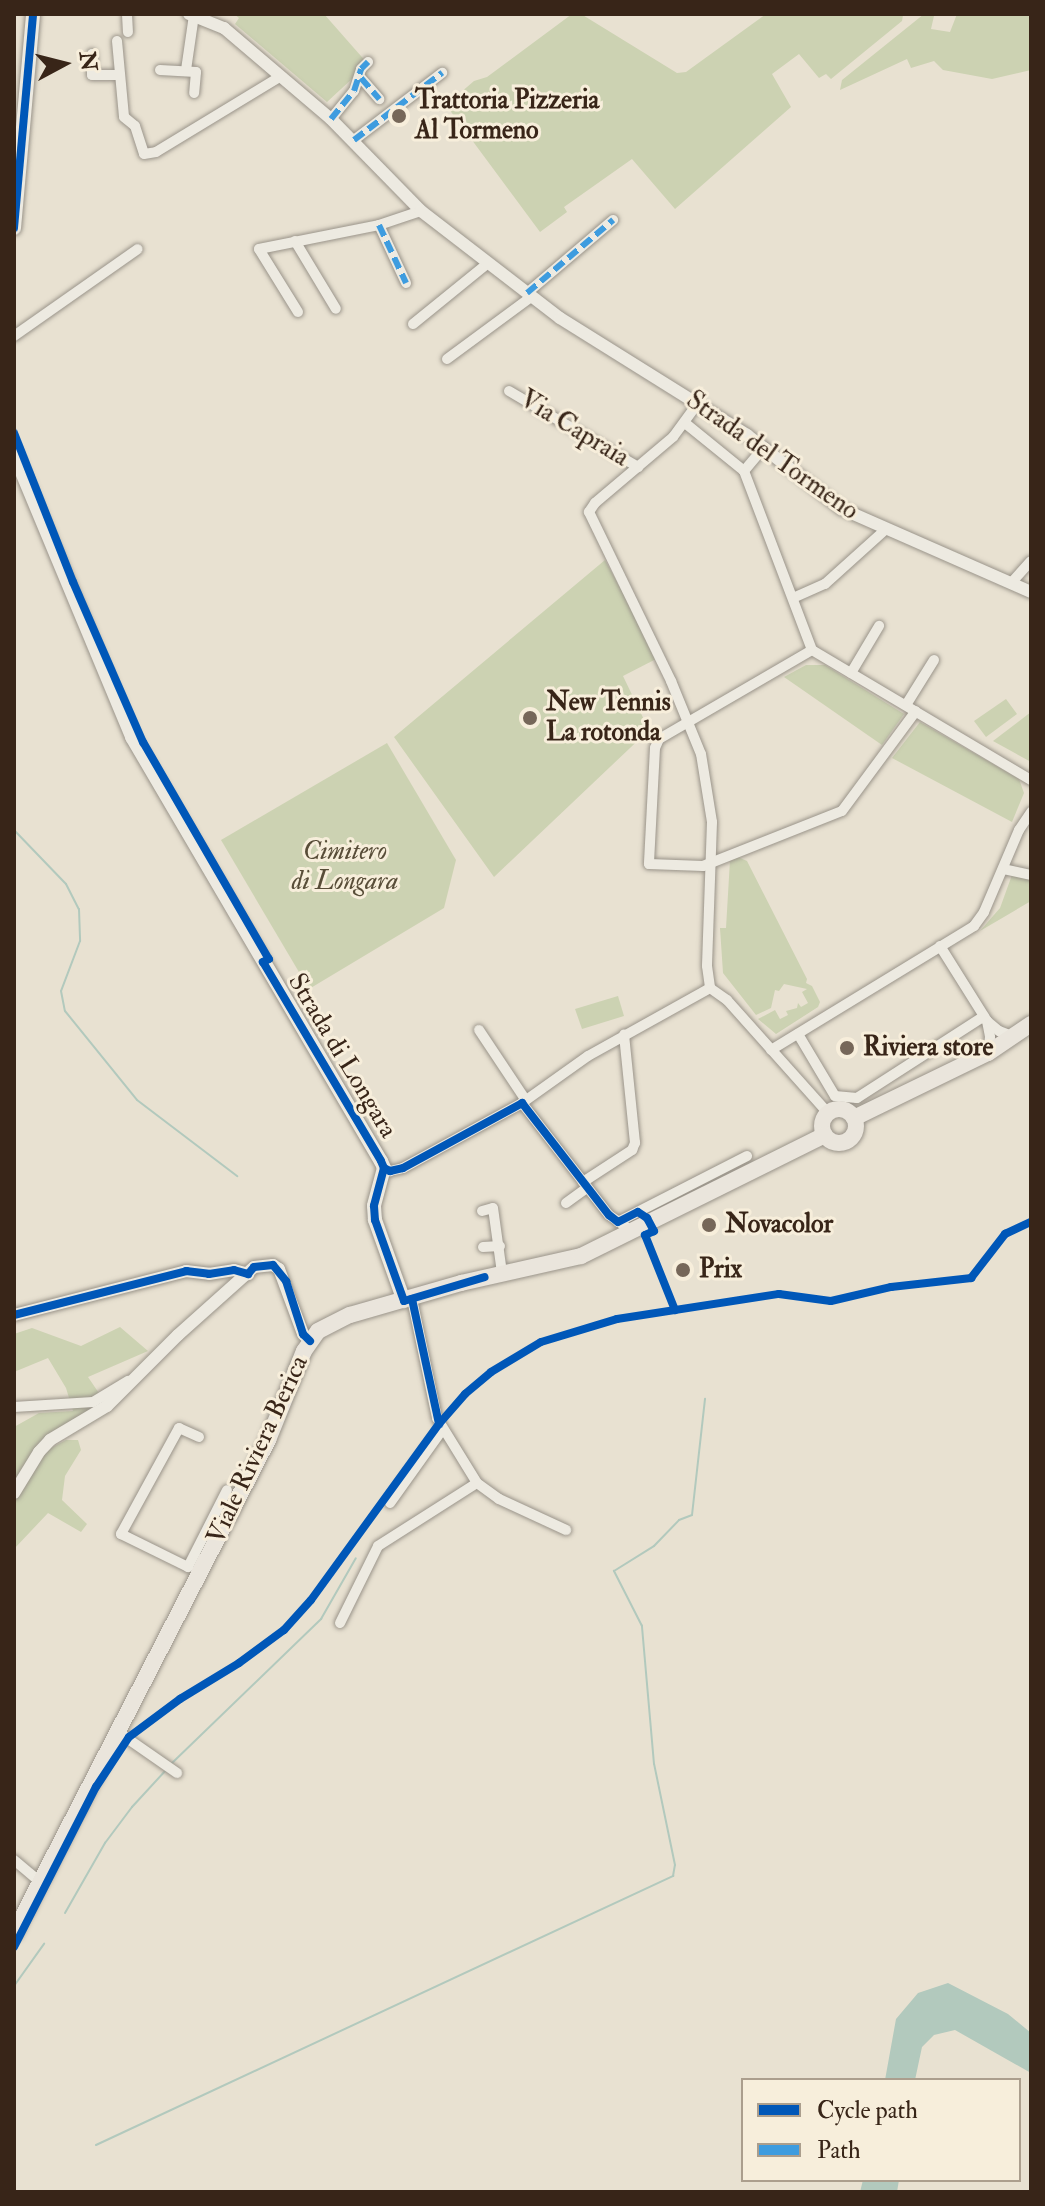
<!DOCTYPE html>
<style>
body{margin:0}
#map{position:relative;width:1045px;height:2206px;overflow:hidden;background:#e8e1d1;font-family:"IM FELL Double Pica",serif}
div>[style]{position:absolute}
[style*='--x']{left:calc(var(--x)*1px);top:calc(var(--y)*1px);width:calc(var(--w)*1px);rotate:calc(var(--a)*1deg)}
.green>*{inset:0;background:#ccd2b2}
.water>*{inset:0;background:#b2c9bd}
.stream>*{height:2px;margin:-1px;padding:0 1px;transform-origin:1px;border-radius:1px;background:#b2c9bd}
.roads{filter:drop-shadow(0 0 2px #9a948a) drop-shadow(0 0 2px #9a948a)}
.minor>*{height:10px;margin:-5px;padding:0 5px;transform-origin:5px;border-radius:5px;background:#edeae1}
.tertiary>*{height:12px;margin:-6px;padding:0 6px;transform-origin:6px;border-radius:6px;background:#edeae1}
.secondary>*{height:14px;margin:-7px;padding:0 7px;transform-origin:7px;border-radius:7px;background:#edeae1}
.primary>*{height:16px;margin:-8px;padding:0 8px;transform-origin:8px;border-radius:8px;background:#eae5dc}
.primary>.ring{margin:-8px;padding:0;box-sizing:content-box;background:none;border:16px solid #eae5dc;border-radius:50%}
.quiet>*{height:6px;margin-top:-3px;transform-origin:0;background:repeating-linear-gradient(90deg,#3e9cdf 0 12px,transparent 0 18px)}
.cycleway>*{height:8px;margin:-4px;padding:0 4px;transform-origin:4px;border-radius:4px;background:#0057b8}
.dots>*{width:22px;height:22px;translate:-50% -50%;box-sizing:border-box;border:4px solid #f7eedb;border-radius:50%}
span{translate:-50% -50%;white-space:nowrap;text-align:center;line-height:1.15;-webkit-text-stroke:6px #f7eedb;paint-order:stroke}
.poi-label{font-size:26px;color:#382518;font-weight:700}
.left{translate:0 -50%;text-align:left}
.street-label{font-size:26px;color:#382518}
.park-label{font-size:26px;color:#584d38;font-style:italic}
.frame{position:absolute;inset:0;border:16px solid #382518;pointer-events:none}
.legend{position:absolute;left:741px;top:2078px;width:280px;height:104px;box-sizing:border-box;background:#f7eedb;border:2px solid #ab9e8d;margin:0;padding:10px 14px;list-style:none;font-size:24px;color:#382518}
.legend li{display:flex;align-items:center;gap:16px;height:40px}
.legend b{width:40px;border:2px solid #ab9e8d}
.north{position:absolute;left:24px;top:24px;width:80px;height:80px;-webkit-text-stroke:6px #f7eedb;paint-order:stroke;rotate:83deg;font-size:22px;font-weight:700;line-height:32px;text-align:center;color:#382518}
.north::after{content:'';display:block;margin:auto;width:28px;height:36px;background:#382518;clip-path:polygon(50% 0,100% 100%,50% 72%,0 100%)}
</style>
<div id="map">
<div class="green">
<i style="clip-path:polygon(234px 14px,324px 14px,368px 64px,327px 102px,235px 24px,239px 18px)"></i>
<i style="clip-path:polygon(572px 14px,581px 14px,677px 73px,686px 72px,766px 14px,903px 15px,902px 21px,831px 79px,826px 74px,819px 78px,799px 54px,772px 74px,791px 107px,675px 209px,632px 159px,564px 207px,567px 212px,540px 232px,446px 105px,474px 81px,487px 77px)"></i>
<i style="clip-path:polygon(924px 14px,934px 16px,931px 29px,950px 32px,957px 14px,1031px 14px,1031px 70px,992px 79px,943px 70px,934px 61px,911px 68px,907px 59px,840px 90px,842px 80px)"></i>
<i style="clip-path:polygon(605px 560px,658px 658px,623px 676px,649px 730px,494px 877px,394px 737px)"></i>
<i style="clip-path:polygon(806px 665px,825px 665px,904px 714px,882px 745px,784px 677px)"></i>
<i style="clip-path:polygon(1006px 699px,1017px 714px,986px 737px,974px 721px)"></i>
<i style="clip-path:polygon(1031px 712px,1031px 762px,993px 741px)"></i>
<i style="clip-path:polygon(920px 722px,1019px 779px,1024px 793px,1012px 822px,892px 758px)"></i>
<i style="clip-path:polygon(387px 743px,456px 860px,444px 908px,309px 989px,221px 840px)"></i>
<i style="clip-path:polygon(738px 857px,747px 861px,807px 979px,806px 983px,812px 986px,820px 1002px,818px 1007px,776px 1034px,758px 1019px,775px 1010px,780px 1019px,788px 1015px,786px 1011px,797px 1008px,798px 1003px,801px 1007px,808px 1003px,802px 992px,807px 989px,784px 984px,779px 991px,775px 990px,771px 1008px,756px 1015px,723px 973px,720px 928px,726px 928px,730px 860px)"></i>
<i style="clip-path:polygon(1012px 875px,1031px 879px,1031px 901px,980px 931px,1000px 908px)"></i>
<i style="clip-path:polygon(618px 996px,624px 1016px,582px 1029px,575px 1009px)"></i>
<i style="clip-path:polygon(120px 1327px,148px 1351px,88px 1377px,105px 1402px,36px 1448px,14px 1485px,14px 1427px,39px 1413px,73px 1411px,66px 1388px,48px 1358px,14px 1372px,14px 1334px,32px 1328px,81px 1346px)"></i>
<i style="clip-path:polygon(66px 1440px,78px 1440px,81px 1450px,65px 1476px,62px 1500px,87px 1524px,81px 1532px,48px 1513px,14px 1549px,14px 1502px,34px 1466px,49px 1449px)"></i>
</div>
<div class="water">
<i style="clip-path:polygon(948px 1983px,1008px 2014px,1031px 2033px,1031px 2073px,955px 2030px,934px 2035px,922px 2047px,915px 2080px,885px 2080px,896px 2019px,918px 1993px)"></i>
<i style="clip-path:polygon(863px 2180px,899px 2180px,897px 2192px,860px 2192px)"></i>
</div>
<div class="stream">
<i style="--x:14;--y:830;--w:75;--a:46.1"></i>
<i style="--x:66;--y:884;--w:28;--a:63"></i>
<i style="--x:79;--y:909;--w:32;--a:88"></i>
<i style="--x:80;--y:941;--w:53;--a:110.8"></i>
<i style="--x:61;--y:991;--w:20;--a:79"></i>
<i style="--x:65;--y:1011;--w:114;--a:51"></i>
<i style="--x:137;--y:1100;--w:126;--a:37.2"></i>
<i style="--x:171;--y:1764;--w:209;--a:-44"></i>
<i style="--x:321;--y:1619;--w:70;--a:-60.2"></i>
<i style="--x:65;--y:1913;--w:81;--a:-60.3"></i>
<i style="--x:105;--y:1843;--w:45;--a:-53.1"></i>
<i style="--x:132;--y:1807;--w:52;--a:-47.4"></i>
<i style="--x:14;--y:1986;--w:52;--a:-54.5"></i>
<i style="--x:96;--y:2145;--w:637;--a:-25"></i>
<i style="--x:673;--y:1876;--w:11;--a:-80"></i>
<i style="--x:675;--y:1865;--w:103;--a:-101.7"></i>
<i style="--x:654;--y:1764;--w:139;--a:-95"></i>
<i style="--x:642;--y:1626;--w:62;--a:-117"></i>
<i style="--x:614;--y:1571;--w:47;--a:-32"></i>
<i style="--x:654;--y:1546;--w:36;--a:-46"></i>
<i style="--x:679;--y:1520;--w:14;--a:-21"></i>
<i style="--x:692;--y:1515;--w:117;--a:-83.6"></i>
</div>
<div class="roads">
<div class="minor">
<i style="--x:127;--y:14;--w:18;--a:87"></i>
<i style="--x:117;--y:41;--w:76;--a:84.7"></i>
<i style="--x:124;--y:117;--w:14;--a:39"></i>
<i style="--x:135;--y:126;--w:29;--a:72"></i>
<i style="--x:144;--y:154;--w:12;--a:-9"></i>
<i style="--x:156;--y:152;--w:146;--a:-31.3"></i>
<i style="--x:92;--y:54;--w:21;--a:90"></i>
<i style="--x:92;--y:75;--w:28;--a:0"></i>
<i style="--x:160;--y:70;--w:36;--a:3"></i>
<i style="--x:196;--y:72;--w:21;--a:95"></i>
<i style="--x:186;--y:70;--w:56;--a:-81.7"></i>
<i style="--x:361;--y:78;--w:28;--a:49"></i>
<i style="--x:331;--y:119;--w:36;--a:-51"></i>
<i style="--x:354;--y:91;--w:23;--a:-72"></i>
<i style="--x:361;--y:69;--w:10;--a:-45"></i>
<i style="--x:354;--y:140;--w:111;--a:-37.3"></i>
<i style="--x:379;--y:225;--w:64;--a:65"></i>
<i style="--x:295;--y:241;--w:79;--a:58.9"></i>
<i style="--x:527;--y:293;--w:113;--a:-40.3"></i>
<i style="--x:298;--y:312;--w:74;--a:-121.8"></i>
<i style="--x:259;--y:249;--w:122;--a:-11.3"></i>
<i style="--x:379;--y:225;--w:44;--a:-18.4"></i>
<i style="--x:413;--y:324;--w:97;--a:-39.1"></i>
<i style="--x:14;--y:336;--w:151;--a:-35.1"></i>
<i style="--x:447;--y:359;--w:104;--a:-36.4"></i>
<i style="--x:509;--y:391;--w:150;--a:30.5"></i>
<i style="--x:698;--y:403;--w:42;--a:126.3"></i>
<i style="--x:673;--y:437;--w:102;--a:139.8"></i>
<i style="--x:595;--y:503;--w:11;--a:124"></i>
<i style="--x:589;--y:512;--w:188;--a:64.1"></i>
<i style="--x:671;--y:681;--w:79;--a:67.7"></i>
<i style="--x:701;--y:754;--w:69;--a:80.8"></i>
<i style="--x:712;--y:822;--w:144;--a:92"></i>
<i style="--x:707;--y:966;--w:22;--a:82"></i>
<i style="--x:685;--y:423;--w:76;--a:39.1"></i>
<i style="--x:744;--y:471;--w:191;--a:69.2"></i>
<i style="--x:812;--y:650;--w:177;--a:149.8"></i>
<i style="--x:659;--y:739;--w:10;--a:114"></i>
<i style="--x:655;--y:748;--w:116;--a:93"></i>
<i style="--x:649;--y:864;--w:54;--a:2.1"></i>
<i style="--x:703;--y:866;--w:149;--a:-21.6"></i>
<i style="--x:842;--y:811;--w:124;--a:-53.5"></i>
<i style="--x:744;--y:471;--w:31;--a:-50"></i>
<i style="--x:1012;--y:582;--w:28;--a:-48"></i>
<i style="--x:793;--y:598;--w:35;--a:-24"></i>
<i style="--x:825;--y:584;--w:82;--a:-42"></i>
<i style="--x:812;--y:650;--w:255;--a:30.7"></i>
<i style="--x:851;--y:673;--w:55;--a:-59.2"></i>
<i style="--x:906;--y:705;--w:53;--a:-58.1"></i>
<i style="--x:1003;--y:869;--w:29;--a:12"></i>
<i style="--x:940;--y:946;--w:89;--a:57.9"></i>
<i style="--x:987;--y:1021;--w:16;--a:79"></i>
<i style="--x:990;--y:1037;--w:16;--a:97"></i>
<i style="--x:987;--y:1021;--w:16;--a:40"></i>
<i style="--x:999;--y:1031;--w:17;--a:21"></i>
<i style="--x:479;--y:1030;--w:83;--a:56.3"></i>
<i style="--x:798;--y:1034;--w:72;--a:59.2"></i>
<i style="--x:835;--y:1096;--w:22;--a:5"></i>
<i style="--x:857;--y:1098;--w:151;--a:-32.8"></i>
<i style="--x:771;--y:1050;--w:238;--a:-31.4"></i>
<i style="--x:974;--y:926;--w:17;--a:-54"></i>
<i style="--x:984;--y:912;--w:89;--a:-66.9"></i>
<i style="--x:1019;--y:830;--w:22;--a:-56"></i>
<i style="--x:522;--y:1103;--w:142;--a:52.2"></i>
<i style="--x:609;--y:1215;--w:29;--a:35"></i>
<i style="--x:384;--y:1168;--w:7;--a:27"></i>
<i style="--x:390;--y:1171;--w:13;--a:-13"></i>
<i style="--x:403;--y:1168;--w:136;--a:-28.6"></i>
<i style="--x:522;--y:1103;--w:81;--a:-35.5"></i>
<i style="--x:588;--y:1056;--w:140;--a:-29.1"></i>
<i style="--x:710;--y:988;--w:21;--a:35"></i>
<i style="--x:727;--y:1000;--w:152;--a:48.2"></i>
<i style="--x:583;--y:1182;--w:59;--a:-33.1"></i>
<i style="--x:632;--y:1150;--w:8;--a:-67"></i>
<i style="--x:635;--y:1143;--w:109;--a:-95.8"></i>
<i style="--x:566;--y:1203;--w:26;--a:-36"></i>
<i style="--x:482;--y:1211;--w:11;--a:-15"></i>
<i style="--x:493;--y:1208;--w:66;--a:82.1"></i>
<i style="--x:618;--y:1222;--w:145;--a:-27.1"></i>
<i style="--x:483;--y:1247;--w:17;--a:-3"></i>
<i style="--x:412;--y:1299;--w:122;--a:78.1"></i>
<i style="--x:437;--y:1418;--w:76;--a:58.4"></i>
<i style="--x:477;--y:1483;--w:27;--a:36"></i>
<i style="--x:499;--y:1499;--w:74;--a:24.8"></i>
<i style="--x:14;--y:1407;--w:79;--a:-3.6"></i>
<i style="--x:93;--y:1402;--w:41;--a:-31"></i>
<i style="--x:199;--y:1437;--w:22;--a:-156"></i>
<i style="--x:179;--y:1428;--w:121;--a:118.7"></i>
<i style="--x:121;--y:1534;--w:75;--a:26.2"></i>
<i style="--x:188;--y:1567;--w:86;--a:-63.1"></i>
<i style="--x:390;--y:1503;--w:90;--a:-54.5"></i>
<i style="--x:340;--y:1623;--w:86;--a:-63.7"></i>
<i style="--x:378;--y:1546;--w:117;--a:-32.5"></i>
<i style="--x:118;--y:1732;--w:72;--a:34.8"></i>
<i style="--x:14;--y:1860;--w:34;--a:40"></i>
</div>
<div class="tertiary">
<i style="--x:189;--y:14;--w:38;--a:22"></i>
<i style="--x:224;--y:28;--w:140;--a:40.4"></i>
<i style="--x:331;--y:119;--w:129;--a:45.6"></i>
<i style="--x:421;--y:211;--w:175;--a:37.6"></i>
<i style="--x:560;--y:318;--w:221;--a:32"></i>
<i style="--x:747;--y:435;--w:120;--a:37.9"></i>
<i style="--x:842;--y:509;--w:206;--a:23.7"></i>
<i style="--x:14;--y:1315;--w:178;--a:-14.3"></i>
<i style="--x:186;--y:1271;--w:23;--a:7"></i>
<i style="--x:209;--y:1274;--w:25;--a:-9"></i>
<i style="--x:234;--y:1270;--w:15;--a:16"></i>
<i style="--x:14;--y:1493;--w:48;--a:-58.6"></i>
<i style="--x:39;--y:1452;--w:16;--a:-47"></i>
<i style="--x:50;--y:1440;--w:66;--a:-30.8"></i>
<i style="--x:107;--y:1406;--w:100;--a:-45"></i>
<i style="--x:178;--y:1335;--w:102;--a:-41.8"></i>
<i style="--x:254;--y:1267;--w:19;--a:-6"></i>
<i style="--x:273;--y:1265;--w:7;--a:34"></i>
<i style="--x:279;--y:1269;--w:69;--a:69.7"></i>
<i style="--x:303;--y:1334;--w:10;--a:45"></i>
</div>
<div class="secondary">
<i style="--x:14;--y:228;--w:215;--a:-84.9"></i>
<i style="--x:14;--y:453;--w:308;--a:67.4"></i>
<i style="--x:132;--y:737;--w:492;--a:59.6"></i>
<i style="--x:381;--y:1161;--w:8;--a:67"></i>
<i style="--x:384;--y:1168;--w:39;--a:105"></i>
<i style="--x:374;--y:1206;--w:14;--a:86"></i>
<i style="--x:375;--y:1220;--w:86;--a:70.3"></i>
</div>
<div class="primary">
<i class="ring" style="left:822px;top:1109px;width:18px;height:18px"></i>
<i style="--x:854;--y:1118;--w:149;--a:-25.9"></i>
<i style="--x:988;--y:1053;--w:52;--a:-34"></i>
<i style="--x:14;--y:1933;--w:555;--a:-62.74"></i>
<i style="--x:268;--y:1440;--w:96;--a:-68"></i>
<i style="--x:304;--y:1351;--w:24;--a:-55"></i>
<i style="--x:318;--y:1331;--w:36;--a:-27"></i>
<i style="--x:350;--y:1315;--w:116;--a:-16.1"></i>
<i style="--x:461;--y:1283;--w:123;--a:-12.7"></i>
<i style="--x:581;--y:1256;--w:272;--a:-26.4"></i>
</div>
</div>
<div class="quiet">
<i style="--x:361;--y:78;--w:28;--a:49"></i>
<i style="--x:331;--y:119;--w:36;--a:-51"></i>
<i style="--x:354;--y:91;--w:23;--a:-72"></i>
<i style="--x:361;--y:69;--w:10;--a:-45"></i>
<i style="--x:354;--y:140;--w:111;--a:-37.3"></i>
<i style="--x:379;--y:225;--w:64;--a:65"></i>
<i style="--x:527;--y:293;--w:113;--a:-40.3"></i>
</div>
<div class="cycleway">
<i style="--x:14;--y:228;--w:215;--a:-84.9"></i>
<i style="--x:14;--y:433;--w:160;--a:68.4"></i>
<i style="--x:73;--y:582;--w:175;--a:66.4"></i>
<i style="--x:143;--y:742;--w:251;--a:59.9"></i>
<i style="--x:269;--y:959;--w:7;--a:153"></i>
<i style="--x:263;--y:962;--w:231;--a:59.3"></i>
<i style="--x:381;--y:1161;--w:8;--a:67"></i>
<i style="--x:384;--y:1168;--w:39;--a:105"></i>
<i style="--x:374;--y:1206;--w:14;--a:86"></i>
<i style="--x:375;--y:1220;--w:86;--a:70.3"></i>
<i style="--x:404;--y:1301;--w:84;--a:-16.5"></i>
<i style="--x:384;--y:1168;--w:7;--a:27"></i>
<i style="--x:390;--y:1171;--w:13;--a:-13"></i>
<i style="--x:403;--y:1168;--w:136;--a:-28.6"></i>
<i style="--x:522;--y:1103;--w:142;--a:52.2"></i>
<i style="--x:609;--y:1215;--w:11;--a:38"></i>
<i style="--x:618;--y:1222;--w:22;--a:-27"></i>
<i style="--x:638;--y:1212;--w:11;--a:34"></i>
<i style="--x:647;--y:1218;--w:15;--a:62"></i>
<i style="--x:654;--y:1231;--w:10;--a:156"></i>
<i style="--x:645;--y:1235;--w:81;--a:68.2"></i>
<i style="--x:412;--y:1299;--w:128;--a:77.8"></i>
<i style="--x:14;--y:1315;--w:178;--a:-14.3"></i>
<i style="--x:186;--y:1271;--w:23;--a:7"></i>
<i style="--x:209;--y:1274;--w:25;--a:-9"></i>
<i style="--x:234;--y:1270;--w:15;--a:16"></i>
<i style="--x:248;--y:1274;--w:9;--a:-49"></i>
<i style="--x:254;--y:1267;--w:19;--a:-6"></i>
<i style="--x:273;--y:1265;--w:21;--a:51"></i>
<i style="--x:286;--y:1281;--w:56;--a:72.2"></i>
<i style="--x:303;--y:1334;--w:10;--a:45"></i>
<i style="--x:14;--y:1947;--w:180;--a:-62.9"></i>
<i style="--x:96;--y:1787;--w:60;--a:-56.6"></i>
<i style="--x:129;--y:1737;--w:64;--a:-36.7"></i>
<i style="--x:180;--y:1699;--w:69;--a:-31.4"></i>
<i style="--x:239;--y:1663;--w:56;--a:-36.3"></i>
<i style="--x:284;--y:1630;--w:40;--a:-48"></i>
<i style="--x:311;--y:1600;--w:218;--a:-54"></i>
<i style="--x:439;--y:1424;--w:40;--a:-49"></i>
<i style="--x:465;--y:1394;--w:34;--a:-40"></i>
<i style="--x:491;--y:1372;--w:58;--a:-31"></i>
<i style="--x:541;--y:1342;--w:79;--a:-16.8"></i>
<i style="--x:617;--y:1319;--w:164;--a:-8.8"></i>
<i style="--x:779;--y:1294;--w:52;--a:7.7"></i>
<i style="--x:831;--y:1301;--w:62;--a:-13.1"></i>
<i style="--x:891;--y:1287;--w:81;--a:-6.4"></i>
<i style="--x:971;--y:1278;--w:56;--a:-52.3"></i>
<i style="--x:1005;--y:1234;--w:29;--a:-25"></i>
</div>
<div class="dots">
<i style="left:399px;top:116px;background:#766759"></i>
<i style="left:530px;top:718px;background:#766759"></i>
<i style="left:847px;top:1048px;background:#766759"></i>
<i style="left:709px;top:1225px;background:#766759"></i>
<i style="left:683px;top:1270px;background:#766759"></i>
</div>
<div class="poi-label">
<span class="left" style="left:415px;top:116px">Trattoria Pizzeria<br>Al Tormeno</span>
<span class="left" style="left:546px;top:718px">New Tennis<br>La rotonda</span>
<span class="left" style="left:863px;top:1048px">Riviera store</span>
<span class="left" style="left:725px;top:1225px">Novacolor</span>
<span class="left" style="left:699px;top:1270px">Prix</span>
</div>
<div class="street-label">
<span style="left:574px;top:429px;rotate:31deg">Via Capraia</span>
<span style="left:772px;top:456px;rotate:35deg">Strada del Tormeno</span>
<span style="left:342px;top:1056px;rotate:59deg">Strada di Longara</span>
<span style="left:258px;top:1450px;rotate:-65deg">Viale Riviera Berica</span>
</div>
<div class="park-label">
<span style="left:345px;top:867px">Cimitero<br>di Longara</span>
</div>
<div class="frame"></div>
<ul class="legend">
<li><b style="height:10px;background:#0057b8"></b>Cycle path</li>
<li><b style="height:10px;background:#3e9cdf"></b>Path</li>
</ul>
<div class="north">N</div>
</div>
